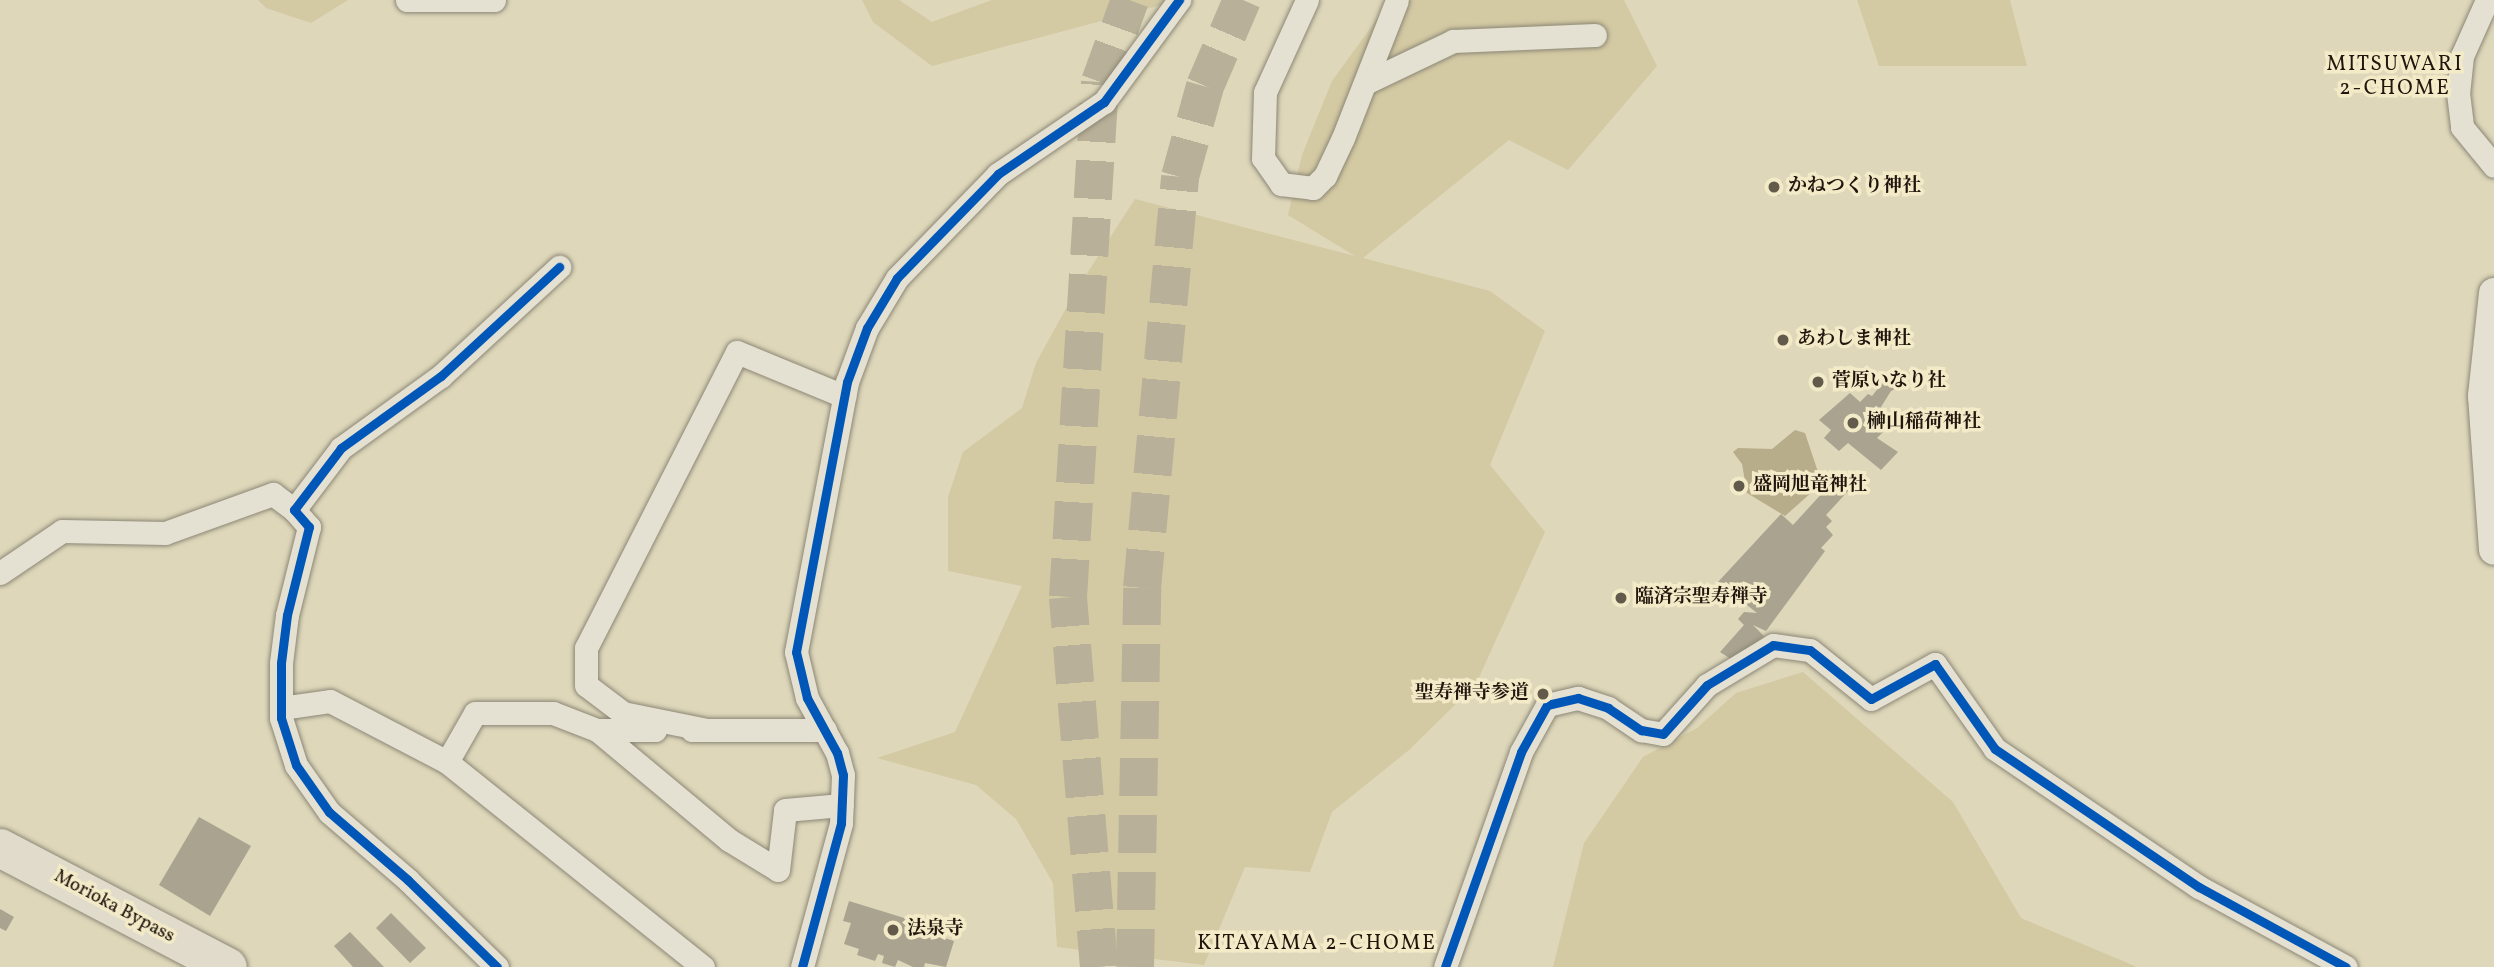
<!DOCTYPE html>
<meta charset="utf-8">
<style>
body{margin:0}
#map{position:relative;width:2494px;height:967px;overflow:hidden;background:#ded7ba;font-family:Vollkorn,"Noto Serif JP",serif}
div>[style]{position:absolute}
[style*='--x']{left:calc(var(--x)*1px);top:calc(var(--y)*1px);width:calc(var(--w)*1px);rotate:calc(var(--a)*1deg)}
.green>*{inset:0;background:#d3c9a3}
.water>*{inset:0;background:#b8ad8a}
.building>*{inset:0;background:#a9a390}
.trunk-tunnel>*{height:38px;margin-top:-19px;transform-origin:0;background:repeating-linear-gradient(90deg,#b8b098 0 38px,transparent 0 57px)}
.roads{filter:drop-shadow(0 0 2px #8c8776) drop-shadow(0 0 2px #8c8776)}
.minor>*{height:23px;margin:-11.5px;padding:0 11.5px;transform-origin:11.5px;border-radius:11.5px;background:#e4e0d2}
.tertiary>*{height:30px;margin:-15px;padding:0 15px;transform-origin:15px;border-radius:15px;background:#e4e0d2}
.trunk>*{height:38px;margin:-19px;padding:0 19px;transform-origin:19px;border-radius:19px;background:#e0dbca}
.cycleway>*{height:9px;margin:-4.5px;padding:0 4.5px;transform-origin:4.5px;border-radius:4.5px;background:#0057b8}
.dots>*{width:19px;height:19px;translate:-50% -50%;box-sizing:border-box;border:4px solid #f3eac8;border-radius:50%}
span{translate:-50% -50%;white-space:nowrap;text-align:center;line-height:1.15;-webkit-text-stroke:7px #f3eac8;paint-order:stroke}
.poi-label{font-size:19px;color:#20160e;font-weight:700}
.left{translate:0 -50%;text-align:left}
.right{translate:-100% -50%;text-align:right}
.street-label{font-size:19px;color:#20160e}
.neighbourhood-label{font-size:21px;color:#20160e;letter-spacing:2px}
</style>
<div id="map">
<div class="green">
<i style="clip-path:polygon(258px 0,348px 0,311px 23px,266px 8px)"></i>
<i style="clip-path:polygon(862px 0,899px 0,932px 22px,992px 0,1180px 0,932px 66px,873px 22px)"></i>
<i style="clip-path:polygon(1391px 0,1624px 0,1657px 66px,1568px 170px,1509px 140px,1363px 258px,1490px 291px,1545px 331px,1490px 465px,1545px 532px,1476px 684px,1409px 750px,1332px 812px,1310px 872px,1245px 867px,1204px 965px,1057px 947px,1053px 883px,1016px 819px,976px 785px,877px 758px,955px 732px,1022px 586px,948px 571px,948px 497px,963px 452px,1022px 408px,1036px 363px,1075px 292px,1135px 199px,1355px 256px,1288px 215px,1302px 155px,1332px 81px)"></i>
<i style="clip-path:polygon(1857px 0,2010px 0,2027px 66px,1879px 66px)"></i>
<i style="clip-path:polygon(1803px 672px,1953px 802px,2021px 918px,2137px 967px,1553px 967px,1584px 843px,1643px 757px,1697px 728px,1736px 693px)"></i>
</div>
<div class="water">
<i style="clip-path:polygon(1795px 430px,1805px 433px,1819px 475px,1812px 492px,1785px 516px,1747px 493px,1742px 464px,1733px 452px,1738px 448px,1772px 449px)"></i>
</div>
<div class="building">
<i style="clip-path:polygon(1770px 179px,1783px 182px,1779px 196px,1766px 192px)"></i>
<i style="clip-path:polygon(1892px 371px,1908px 382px,1891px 391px,1881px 407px,1887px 413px,1878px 419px,1888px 427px,1877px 438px,1898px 452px,1881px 470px,1848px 443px,1839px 451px,1824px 438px,1831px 430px,1819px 420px,1850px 393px,1860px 402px,1868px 394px,1872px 396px)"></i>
<i style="clip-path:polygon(1836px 478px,1849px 490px,1826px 515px,1832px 521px,1826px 527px,1833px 535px,1821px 548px,1825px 551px,1766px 631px,1753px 625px,1764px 636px,1734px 661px,1720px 652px,1744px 625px,1738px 619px,1744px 612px,1757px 613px,1718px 582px,1781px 514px,1793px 525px)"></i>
<i style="clip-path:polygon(199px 817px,251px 846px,210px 916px,159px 885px)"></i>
<i style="clip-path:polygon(849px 901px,914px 921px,913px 928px,954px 941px,946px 967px,925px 963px,924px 967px,913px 967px,898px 960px,895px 967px,882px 963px,884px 956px,878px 954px,875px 961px,857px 955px,859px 949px,844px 944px,851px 923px,843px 921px)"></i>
<i style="clip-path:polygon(0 909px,14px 917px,6px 931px,0 928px)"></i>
<i style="clip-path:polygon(391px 913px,426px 948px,410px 963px,376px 928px)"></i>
<i style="clip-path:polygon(350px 932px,384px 967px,353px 967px,334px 946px)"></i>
</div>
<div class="trunk-tunnel">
<i style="--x:1099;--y:967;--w:371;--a:-94.8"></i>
<i style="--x:1068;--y:597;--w:516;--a:-86.44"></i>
<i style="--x:1100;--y:82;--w:87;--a:-69.9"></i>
<i style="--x:1135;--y:967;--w:379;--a:-88.9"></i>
<i style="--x:1142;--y:588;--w:413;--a:-84.7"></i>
<i style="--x:1180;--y:177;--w:94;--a:-74.6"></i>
<i style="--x:1205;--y:86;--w:94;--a:-66.7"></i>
</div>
<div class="roads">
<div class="minor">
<i style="--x:407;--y:0;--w:87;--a:0"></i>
<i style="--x:1307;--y:0;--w:101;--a:114.5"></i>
<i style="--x:1265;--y:92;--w:66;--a:91.7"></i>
<i style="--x:1263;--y:158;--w:32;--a:55"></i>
<i style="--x:1281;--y:184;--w:32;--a:7"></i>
<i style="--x:1313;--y:188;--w:17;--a:-45"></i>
<i style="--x:1325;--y:176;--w:42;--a:-64.7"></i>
<i style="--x:1343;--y:138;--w:148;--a:-68.6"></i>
<i style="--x:2487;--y:0;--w:61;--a:114.1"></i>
<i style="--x:2462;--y:56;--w:37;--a:96"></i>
<i style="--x:2458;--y:93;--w:34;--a:83"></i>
<i style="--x:2462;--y:127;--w:50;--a:50.6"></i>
<i style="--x:1365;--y:83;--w:98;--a:-25.5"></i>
<i style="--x:1453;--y:41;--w:142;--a:-2.4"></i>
<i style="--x:0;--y:573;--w:75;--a:-34.1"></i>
<i style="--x:62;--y:531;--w:103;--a:1.1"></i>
<i style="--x:165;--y:533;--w:115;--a:-19.9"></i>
<i style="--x:273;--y:494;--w:26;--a:37"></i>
<i style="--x:281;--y:708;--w:49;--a:-8.1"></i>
<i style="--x:330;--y:701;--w:132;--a:27.5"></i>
<i style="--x:447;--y:762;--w:328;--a:38.7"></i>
<i style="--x:597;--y:730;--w:172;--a:39.8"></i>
<i style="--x:729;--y:840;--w:57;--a:31.5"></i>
<i style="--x:778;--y:870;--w:60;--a:-83.3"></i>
<i style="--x:785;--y:810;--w:57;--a:-5"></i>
<i style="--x:692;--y:730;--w:133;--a:0"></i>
<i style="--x:707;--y:730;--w:86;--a:-168.6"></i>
<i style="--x:623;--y:713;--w:46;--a:-142.9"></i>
<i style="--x:586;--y:685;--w:37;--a:-90"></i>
<i style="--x:586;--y:648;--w:332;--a:-63"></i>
<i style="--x:737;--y:352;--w:116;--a:22.4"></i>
<i style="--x:447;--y:762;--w:56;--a:-60.3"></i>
<i style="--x:475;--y:713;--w:78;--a:0"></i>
<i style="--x:553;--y:713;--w:47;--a:21.1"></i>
<i style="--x:597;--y:730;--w:58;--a:0"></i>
<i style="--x:497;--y:967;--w:124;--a:-135.7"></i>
<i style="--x:408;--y:880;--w:104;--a:-139.3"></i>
<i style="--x:329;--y:812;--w:57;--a:-125.1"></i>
<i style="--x:296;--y:765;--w:49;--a:-107.7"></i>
<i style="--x:281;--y:718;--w:55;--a:-90"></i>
<i style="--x:281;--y:663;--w:48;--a:-82.9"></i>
<i style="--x:287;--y:615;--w:91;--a:-76"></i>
<i style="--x:309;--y:527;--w:23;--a:-131"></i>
<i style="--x:294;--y:510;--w:78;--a:-52.8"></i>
<i style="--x:341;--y:448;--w:123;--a:-35.8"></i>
<i style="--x:441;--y:376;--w:161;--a:-42.7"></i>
<i style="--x:802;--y:967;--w:149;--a:-74.8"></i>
<i style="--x:841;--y:823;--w:48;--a:-87.6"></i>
<i style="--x:843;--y:775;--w:23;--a:-105"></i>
<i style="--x:837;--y:753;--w:63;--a:-118.6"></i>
<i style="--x:807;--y:698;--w:47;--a:-103.4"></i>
<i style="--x:796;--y:652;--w:275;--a:-79.3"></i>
<i style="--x:847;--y:382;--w:58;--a:-69.7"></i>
<i style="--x:867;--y:328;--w:58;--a:-59"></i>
<i style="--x:897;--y:278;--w:145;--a:-45.8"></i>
<i style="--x:998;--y:174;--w:128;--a:-34.2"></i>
<i style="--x:1104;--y:102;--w:127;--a:-53.7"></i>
<i style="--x:1445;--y:967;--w:228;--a:-70.5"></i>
<i style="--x:1521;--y:752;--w:54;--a:-61"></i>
<i style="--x:1547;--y:705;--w:32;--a:-13"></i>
<i style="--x:1578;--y:698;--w:32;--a:18"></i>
<i style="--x:1608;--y:708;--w:40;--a:34"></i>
<i style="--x:1641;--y:730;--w:22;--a:10"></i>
<i style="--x:1663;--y:734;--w:66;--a:-48.1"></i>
<i style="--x:1707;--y:685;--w:77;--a:-31.2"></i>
<i style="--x:1773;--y:645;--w:37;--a:8"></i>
<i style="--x:1810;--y:650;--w:78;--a:38.8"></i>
<i style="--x:1871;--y:699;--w:73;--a:-28.7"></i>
<i style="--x:1935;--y:664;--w:104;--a:54.8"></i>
<i style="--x:1995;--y:749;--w:246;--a:34.1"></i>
<i style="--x:2199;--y:887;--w:167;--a:28.6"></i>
</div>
<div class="tertiary">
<i style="--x:2494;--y:293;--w:104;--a:96.1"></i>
<i style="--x:2483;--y:396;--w:154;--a:85.9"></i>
</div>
<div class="trunk">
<i style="--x:0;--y:848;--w:257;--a:27.6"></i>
</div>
</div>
<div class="cycleway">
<i style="--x:497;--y:967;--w:124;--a:-135.7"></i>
<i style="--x:408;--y:880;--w:104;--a:-139.3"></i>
<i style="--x:329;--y:812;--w:57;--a:-125.1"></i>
<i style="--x:296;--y:765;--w:49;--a:-107.7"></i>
<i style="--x:281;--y:718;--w:55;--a:-90"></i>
<i style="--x:281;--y:663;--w:48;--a:-82.9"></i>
<i style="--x:287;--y:615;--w:91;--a:-76"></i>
<i style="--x:309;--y:527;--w:23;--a:-131"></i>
<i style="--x:294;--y:510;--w:78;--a:-52.8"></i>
<i style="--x:341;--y:448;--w:123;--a:-35.8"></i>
<i style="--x:441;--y:376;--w:161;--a:-42.7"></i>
<i style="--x:802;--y:967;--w:149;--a:-74.8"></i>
<i style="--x:841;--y:823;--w:48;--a:-87.6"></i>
<i style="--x:843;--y:775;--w:23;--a:-105"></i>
<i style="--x:837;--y:753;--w:63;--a:-118.6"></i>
<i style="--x:807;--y:698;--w:47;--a:-103.4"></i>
<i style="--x:796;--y:652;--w:275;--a:-79.3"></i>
<i style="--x:847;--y:382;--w:58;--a:-69.7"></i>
<i style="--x:867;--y:328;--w:58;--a:-59"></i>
<i style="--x:897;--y:278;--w:145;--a:-45.8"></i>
<i style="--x:998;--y:174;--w:128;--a:-34.2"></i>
<i style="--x:1104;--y:102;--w:127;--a:-53.7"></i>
<i style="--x:1445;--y:967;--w:228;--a:-70.5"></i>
<i style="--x:1521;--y:752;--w:54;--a:-61"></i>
<i style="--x:1547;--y:705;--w:32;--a:-13"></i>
<i style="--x:1578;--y:698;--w:32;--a:18"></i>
<i style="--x:1608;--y:708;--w:40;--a:34"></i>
<i style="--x:1641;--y:730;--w:22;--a:10"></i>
<i style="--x:1663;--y:734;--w:66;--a:-48.1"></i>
<i style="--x:1707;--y:685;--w:77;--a:-31.2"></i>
<i style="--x:1773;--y:645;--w:37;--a:8"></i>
<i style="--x:1810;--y:650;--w:78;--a:38.8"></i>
<i style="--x:1871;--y:699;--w:73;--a:-28.7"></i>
<i style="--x:1935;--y:664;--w:104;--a:54.8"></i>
<i style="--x:1995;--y:749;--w:246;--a:34.1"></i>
<i style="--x:2199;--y:887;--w:167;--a:28.6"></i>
</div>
<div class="dots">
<i style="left:1774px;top:187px;background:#625a4a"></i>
<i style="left:1783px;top:340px;background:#625a4a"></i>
<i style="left:1818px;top:382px;background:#625a4a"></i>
<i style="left:1853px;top:423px;background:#625a4a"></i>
<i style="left:1739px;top:486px;background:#625a4a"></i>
<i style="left:1621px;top:598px;background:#625a4a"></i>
<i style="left:1543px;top:694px;background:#625a4a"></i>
<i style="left:893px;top:930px;background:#625a4a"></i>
</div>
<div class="poi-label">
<span class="left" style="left:1788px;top:187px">かねつくり神社</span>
<span class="left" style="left:1797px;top:340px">あわしま神社</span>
<span class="left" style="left:1832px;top:382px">菅原いなり社</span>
<span class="left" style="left:1867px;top:423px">榊山稲荷神社</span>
<span class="left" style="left:1753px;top:486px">盛岡旭竜神社</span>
<span class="left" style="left:1635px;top:598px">臨済宗聖寿禅寺</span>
<span class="right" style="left:1529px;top:694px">聖寿禅寺参道</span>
<span class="left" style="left:907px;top:930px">法泉寺</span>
</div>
<div class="street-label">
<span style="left:114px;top:907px;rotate:28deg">Morioka Bypass</span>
</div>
<div class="neighbourhood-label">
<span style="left:2395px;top:77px">MITSUWARI<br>2-CHOME</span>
<span style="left:1317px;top:944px">KITAYAMA 2-CHOME</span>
</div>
</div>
